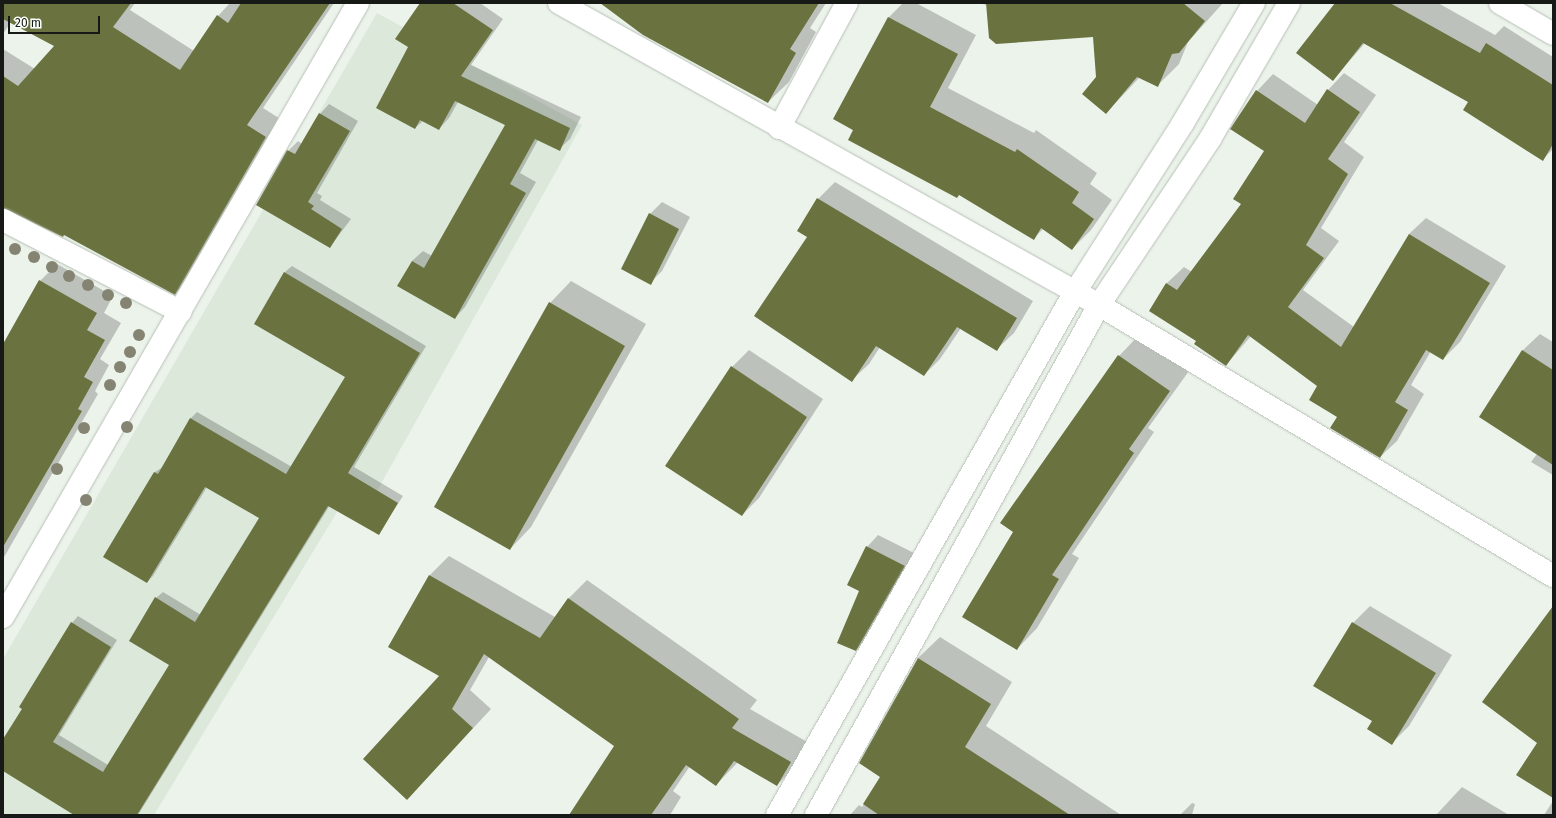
<!DOCTYPE html>
<style>
body{margin:0}
#map{position:relative;width:1556px;height:818px;overflow:hidden;background:#ebf3ea;font-family:"Fira Sans",sans-serif}
div>[style]{position:absolute}
[style*='--x']{left:calc(var(--x)*1px);top:calc(var(--y)*1px);width:calc(var(--w)*1px);rotate:calc(var(--a)*1deg)}
.built>*{inset:0;background:#dbe8da}
.shadow>*{inset:0;background:#0003}
.building>*{inset:0;background:#6a7340}
.roads{filter:drop-shadow(0 0 1px #b7bfb7) drop-shadow(0 0 1px #b7bfb7)}
.minor>*{height:22px;margin:-11px;padding:0 11px;transform-origin:11px;border-radius:11px;background:#fff}
.trees>*{width:12px;height:12px;margin:-6px;border-radius:50%;background:#858472}
span{translate:-50% -50%;white-space:nowrap;text-align:center;line-height:1.15;-webkit-text-stroke:4px #fafffa;paint-order:stroke}
.frame{position:absolute;inset:0;border:4px solid #161916;pointer-events:none}
.scale{position:absolute;left:8px;top:16px;width:92px;height:18px;box-sizing:border-box;border:2px solid #161916;border-top:0;padding-left:5px;font-size:12px;line-height:14px;white-space:nowrap;color:#161916;-webkit-text-stroke:3px #fafffa;paint-order:stroke}
</style>
<div id="map">
<div class="built">
<i style="clip-path:polygon(377px 13px,582px 125px,364px 514px,343px 502px,154px 815px,3px 815px,3px 659px)"></i>
</div>
<div class="shadow">
<i style="clip-path:polygon(3px 3px,135px 3px,130px 10px,194px 51px,218px 16px,230px 3px,334px 3px,263px 108px,282px 120px,192px 276px,175px 294px,65px 234px,10px 209px,3px 229px,3px 49px,35px 69px,56px 46px,11px 22px,3px 34px)"></i>
<i style="clip-path:polygon(421px 3px,480px 3px,503px 19px,471px 65px,581px 117px,570px 139px,559px 149px,538px 140px,520px 173px,536px 182px,465px 307px,455px 318px,412px 261px,423px 251px,432px 256px,507px 125px,458px 102px,449px 118px,439px 129px,423px 121px,415px 128px,410px 46px)"></i>
<i style="clip-path:polygon(602px 3px,826px 3px,810px 28px,816px 32px,789px 82px,768px 102px)"></i>
<i style="clip-path:polygon(903px 3px,916px 3px,976px 35px,948px 88px,1034px 133px,1036px 130px,1097px 173px,1090px 184px,1112px 200px,1091px 230px,1072px 249px,1043px 229px,1034px 238px,834px 119px,889px 17px)"></i>
<i style="clip-path:polygon(979px 3px,1223px 3px,1188px 42px,1179px 64px,1158px 85px,1140px 77px,1106px 113px,1097px 78px,1094px 35px)"></i>
<i style="clip-path:polygon(1336px 3px,1438px 3px,1495px 35px,1504px 26px,1553px 57px,1553px 149px,1543px 159px,1469px 102px,1365px 43px,1333px 80px)"></i>
<i style="clip-path:polygon(1344px 73px,1376px 95px,1344px 142px,1364px 157px,1321px 228px,1339px 241px,1303px 290px,1354px 327px,1409px 234px,1426px 218px,1506px 266px,1460px 342px,1443px 359px,1431px 351px,1411px 385px,1424px 394px,1397px 441px,1380px 457px,1339px 416px,1319px 386px,1251px 336px,1226px 365px,1197px 341px,1150px 310px,1167px 283px,1184px 267px,1192px 272px,1242px 203px,1266px 151px,1257px 91px,1273px 74px,1318px 105px,1328px 90px)"></i>
<i style="clip-path:polygon(329px 104px,358px 121px,317px 193px,322px 196px,320px 200px,351px 219px,330px 247px,257px 205px,288px 151px,298px 141px,302px 144px,320px 114px)"></i>
<i style="clip-path:polygon(835px 182px,1033px 301px,1014px 333px,997px 349px,961px 328px,940px 359px,924px 375px,880px 347px,869px 364px,852px 380px,808px 236px,818px 199px)"></i>
<i style="clip-path:polygon(662px 202px,690px 217px,662px 271px,650px 283px,650px 214px)"></i>
<i style="clip-path:polygon(57px 264px,113px 296px,104px 313px,121px 323px,100px 359px,109px 365px,95px 391px,98px 394px,3px 559px,3px 346px,40px 281px)"></i>
<i style="clip-path:polygon(292px 266px,426px 346px,354px 467px,403px 496px,378px 534px,330px 505px,138px 815px,79px 815px,3px 770px,3px 741px,72px 623px,78px 616px,117px 640px,59px 735px,108px 765px,170px 665px,156px 598px,163px 592px,201px 615px,260px 518px,207px 487px,153px 576px,147px 582px,104px 556px,155px 472px,163px 467px,191px 418px,197px 412px,292px 467px,346px 377px,256px 323px,285px 272px)"></i>
<i style="clip-path:polygon(571px 281px,646px 324px,531px 527px,510px 549px,550px 303px)"></i>
<i style="clip-path:polygon(1540px 334px,1553px 342px,1553px 475px,1531px 462px,1537px 454px,1522px 351px)"></i>
<i style="clip-path:polygon(1139px 335px,1189px 371px,1148px 428px,1154px 432px,1072px 554px,1079px 558px,1037px 628px,1017px 649px,1014px 531px,1001px 523px,1119px 356px)"></i>
<i style="clip-path:polygon(749px 350px,823px 399px,759px 498px,742px 515px,732px 367px)"></i>
<i style="clip-path:polygon(878px 535px,916px 554px,868px 638px,856px 650px,867px 547px)"></i>
<i style="clip-path:polygon(449px 556px,555px 617px,568px 599px,587px 580px,757px 700px,750px 709px,809px 743px,796px 766px,777px 785px,738px 762px,716px 785px,690px 766px,673px 791px,681px 797px,670px 815px,570px 815px,615px 746px,489px 657px,470px 690px,491px 709px,426px 779px,441px 676px,390px 647px,430px 575px)"></i>
<i style="clip-path:polygon(1370px 606px,1452px 655px,1409px 726px,1392px 743px,1373px 721px,1353px 623px)"></i>
<i style="clip-path:polygon(940px 637px,1012px 682px,986px 726px,1121px 815px,850px 815px,859px 805px,862px 807px,882px 777px,918px 658px)"></i>
<i style="clip-path:polygon(1462px 787px,1509px 815px,1436px 815px)"></i>
<i style="clip-path:polygon(1553px 801px,1553px 815px,1544px 815px)"></i>
<i style="clip-path:polygon(1192px 803px,1195px 804px,1192px 815px,1180px 815px)"></i>
</div>
<div class="building">
<i style="clip-path:polygon(3px 3px,131px 3px,113px 27px,180px 70px,217px 15px,228px 23px,241px 3px,330px 3px,247px 125px,266px 137px,175px 295px,64px 235px,63px 237px,3px 208px,3px 76px,18px 86px,54px 46px,3px 19px)"></i>
<i style="clip-path:polygon(420px 3px,453px 3px,493px 30px,461px 76px,570px 128px,560px 151px,535px 139px,510px 184px,526px 193px,455px 319px,397px 286px,412px 261px,424px 268px,505px 125px,455px 101px,439px 130px,420px 120px,415px 129px,376px 108px,408px 47px,395px 39px)"></i>
<i style="clip-path:polygon(600px 3px,819px 3px,790px 49px,796px 53px,768px 103px,643px 35px)"></i>
<i style="clip-path:polygon(986px 3px,1183px 3px,1205px 21px,1179px 53px,1172px 54px,1158px 87px,1137px 77px,1106px 114px,1082px 94px,1096px 77px,1093px 37px,996px 44px,989px 38px)"></i>
<i style="clip-path:polygon(1335px 3px,1390px 3px,1480px 53px,1486px 43px,1553px 85px,1553px 144px,1543px 161px,1463px 110px,1468px 102px,1363px 43px,1333px 81px,1296px 53px)"></i>
<i style="clip-path:polygon(888px 17px,958px 54px,930px 107px,1015px 152px,1017px 149px,1079px 192px,1072px 203px,1094px 219px,1072px 250px,1041px 228px,1034px 240px,959px 195px,957px 198px,848px 140px,853px 130px,833px 119px)"></i>
<i style="clip-path:polygon(1327px 89px,1360px 112px,1328px 159px,1348px 174px,1306px 245px,1324px 258px,1288px 307px,1341px 347px,1409px 234px,1490px 283px,1443px 360px,1426px 350px,1395px 402px,1408px 410px,1380px 458px,1330px 428px,1337px 417px,1309px 400px,1317px 386px,1248px 335px,1226px 366px,1194px 344px,1196px 341px,1149px 311px,1166px 283px,1177px 290px,1241px 204px,1233px 199px,1264px 151px,1230px 129px,1256px 90px,1305px 123px)"></i>
<i style="clip-path:polygon(319px 113px,350px 131px,308px 202px,314px 206px,311px 209px,342px 229px,330px 248px,256px 205px,287px 150px,295px 154px)"></i>
<i style="clip-path:polygon(817px 198px,1017px 318px,997px 351px,957px 327px,924px 376px,876px 346px,852px 382px,754px 316px,807px 237px,797px 231px)"></i>
<i style="clip-path:polygon(649px 213px,679px 229px,651px 285px,621px 269px)"></i>
<i style="clip-path:polygon(284px 272px,420px 353px,348px 473px,398px 503px,379px 535px,328px 506px,137px 815px,74px 815px,3px 771px,3px 739px,22px 709px,19px 707px,71px 622px,111px 647px,53px 742px,103px 772px,169px 665px,129px 641px,155px 597px,195px 622px,259px 518px,205px 487px,147px 583px,103px 557px,154px 472px,158px 474px,190px 418px,286px 474px,345px 377px,254px 324px)"></i>
<i style="clip-path:polygon(39px 280px,97px 313px,87px 330px,105px 340px,84px 377px,93px 382px,78px 409px,82px 411px,3px 547px,3px 344px)"></i>
<i style="clip-path:polygon(549px 302px,625px 346px,510px 550px,434px 507px)"></i>
<i style="clip-path:polygon(1522px 350px,1553px 370px,1553px 465px,1479px 417px)"></i>
<i style="clip-path:polygon(1118px 355px,1170px 391px,1129px 449px,1134px 453px,1052px 575px,1059px 579px,1017px 650px,962px 617px,1013px 532px,1000px 523px)"></i>
<i style="clip-path:polygon(731px 366px,807px 417px,742px 516px,665px 466px)"></i>
<i style="clip-path:polygon(866px 546px,905px 566px,856px 651px,837px 643px,859px 591px,847px 585px)"></i>
<i style="clip-path:polygon(429px 575px,540px 638px,568px 598px,739px 719px,732px 728px,791px 762px,777px 786px,734px 761px,716px 786px,686px 765px,651px 815px,569px 815px,614px 746px,484px 654px,452px 709px,473px 728px,407px 800px,363px 759px,439px 676px,388px 647px)"></i>
<i style="clip-path:polygon(1553px 606px,1553px 798px,1516px 775px,1537px 743px,1482px 702px)"></i>
<i style="clip-path:polygon(1352px 622px,1436px 673px,1392px 745px,1367px 729px,1372px 721px,1313px 686px)"></i>
<i style="clip-path:polygon(918px 658px,991px 704px,965px 747px,1070px 815px,879px 815px,863px 804px,880px 777px,859px 763px)"></i>
</div>
<div class="roads">
<div class="minor">
<i style="--x:559;--y:3;--w:619;--a:29.22"></i>
<i style="--x:1099;--y:305;--w:529;--a:30.83"></i>
<i style="--x:1500;--y:3;--w:61;--a:30.3"></i>
<i style="--x:779;--y:128;--w:142;--a:-61.5"></i>
<i style="--x:3;--y:220;--w:200;--a:27.3"></i>
<i style="--x:3;--y:617;--w:709;--a:-59.96"></i>
<i style="--x:777;--y:815;--w:602;--a:-60.33"></i>
<i style="--x:1075;--y:292;--w:201;--a:-57.4"></i>
<i style="--x:1183;--y:123;--w:139;--a:-59.4"></i>
<i style="--x:816;--y:815;--w:583;--a:-60.97"></i>
<i style="--x:1099;--y:305;--w:200;--a:-56.2"></i>
<i style="--x:1210;--y:139;--w:157;--a:-59.8"></i>
</div>
</div>
<div class="trees">
<i style="left:15px;top:249px"></i>
<i style="left:34px;top:257px"></i>
<i style="left:52px;top:267px"></i>
<i style="left:69px;top:276px"></i>
<i style="left:88px;top:285px"></i>
<i style="left:108px;top:295px"></i>
<i style="left:126px;top:303px"></i>
<i style="left:139px;top:335px"></i>
<i style="left:130px;top:352px"></i>
<i style="left:120px;top:367px"></i>
<i style="left:110px;top:385px"></i>
<i style="left:127px;top:427px"></i>
<i style="left:84px;top:428px"></i>
<i style="left:57px;top:469px"></i>
<i style="left:86px;top:500px"></i>
</div>
<div class="frame"></div>
<div class="scale">20 m</div>
</div>
